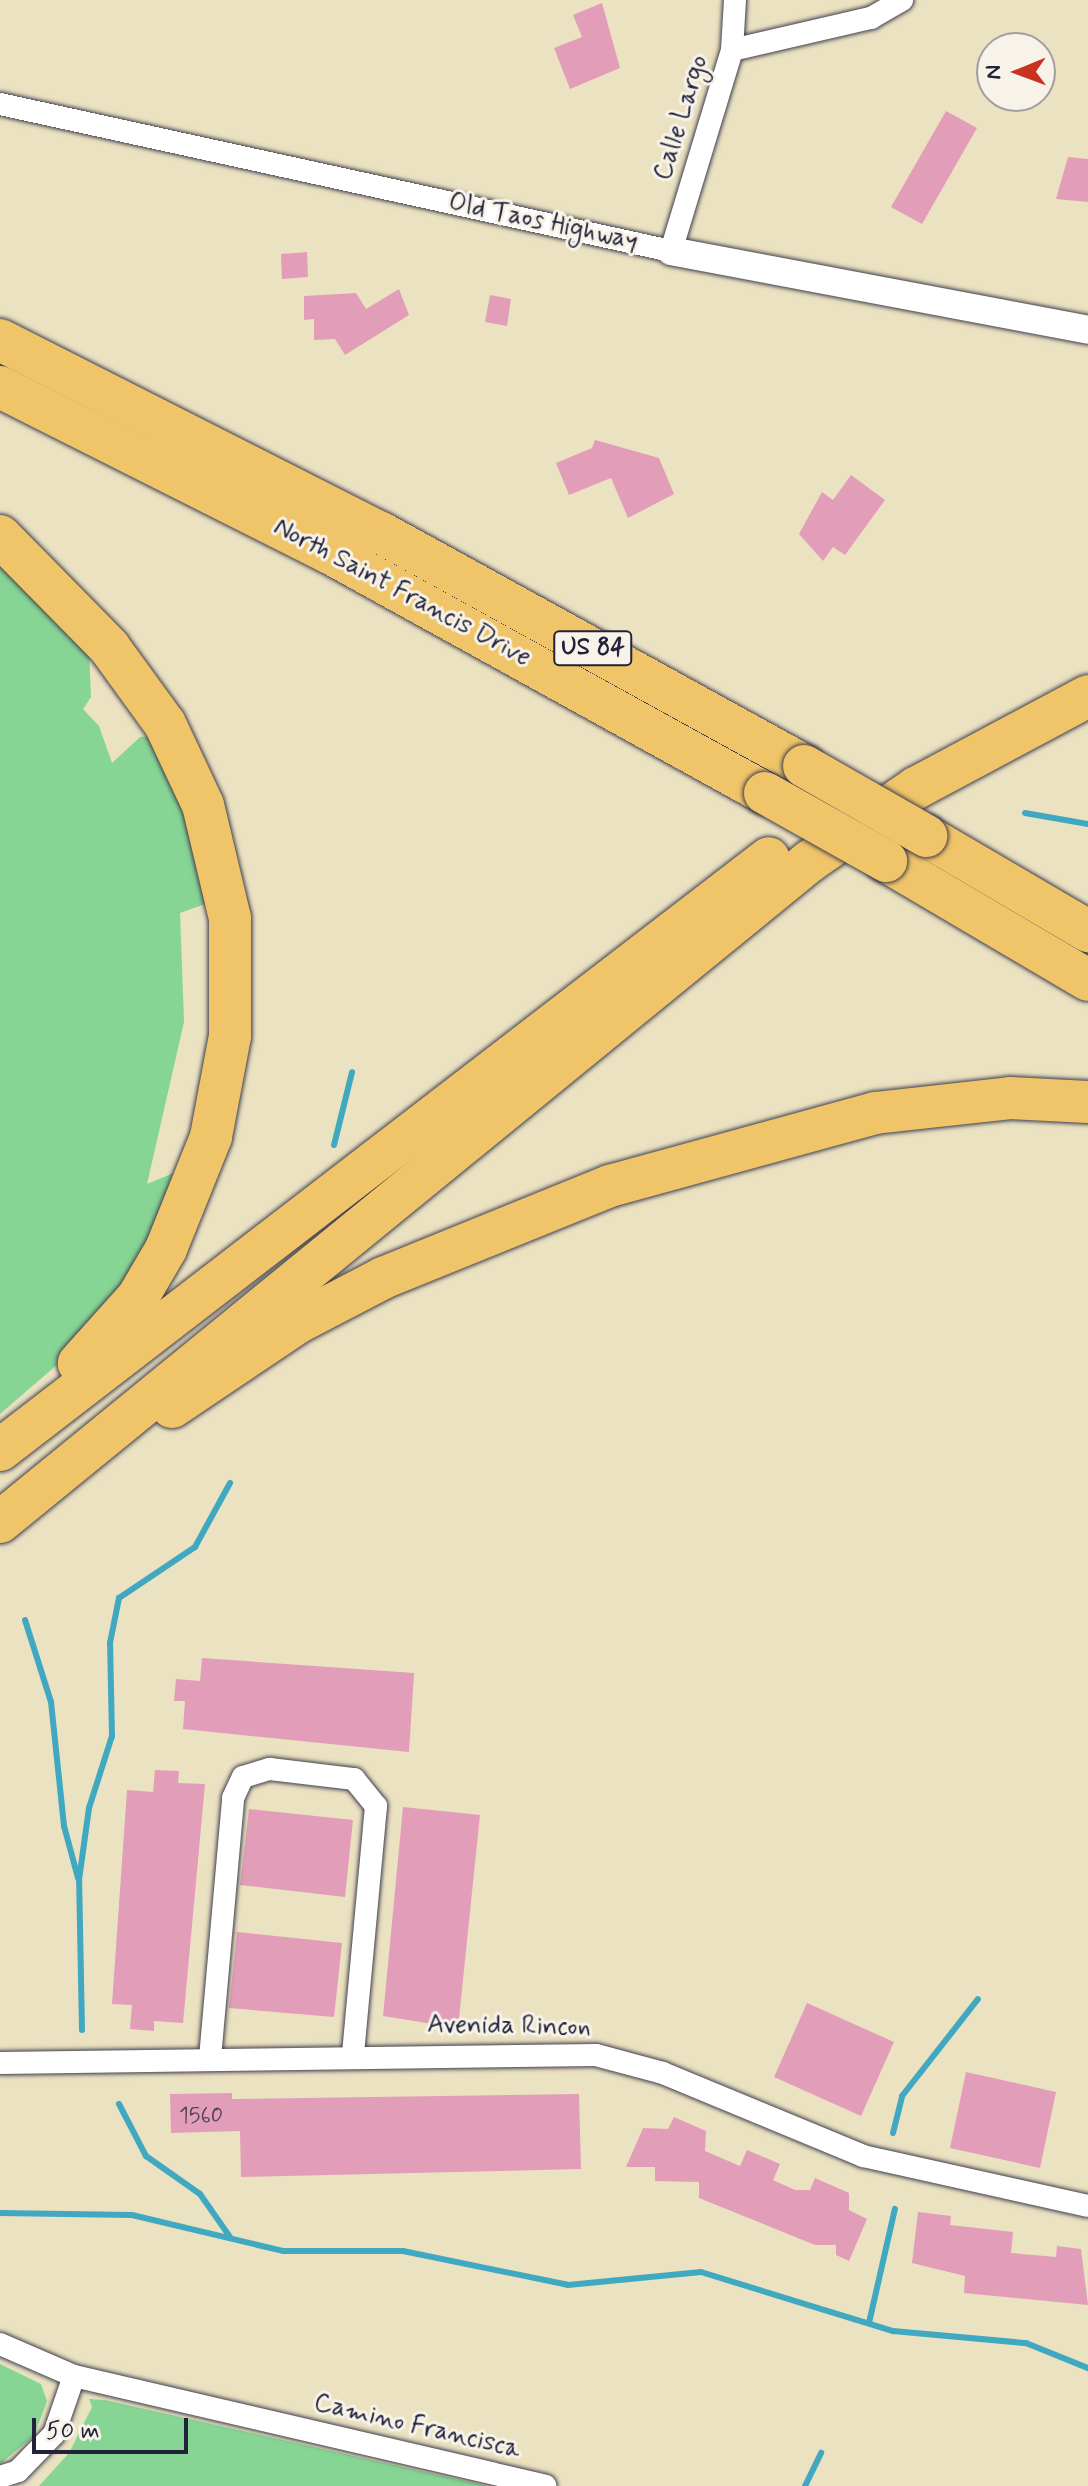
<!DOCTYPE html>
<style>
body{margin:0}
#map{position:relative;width:1088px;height:2486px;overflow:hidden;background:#ebe2c1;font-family:Mynerve,sans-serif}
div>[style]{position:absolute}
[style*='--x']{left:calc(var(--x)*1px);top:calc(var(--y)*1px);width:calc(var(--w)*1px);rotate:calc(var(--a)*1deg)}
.green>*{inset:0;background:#86d594}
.stream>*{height:6px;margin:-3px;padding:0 3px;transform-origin:3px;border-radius:3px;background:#41a8c1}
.building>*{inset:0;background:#e29eb9}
.roads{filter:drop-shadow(0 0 2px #403f4f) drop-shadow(0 0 2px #403f4f)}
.minor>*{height:22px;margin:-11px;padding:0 11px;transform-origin:11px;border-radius:11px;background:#fff}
.tertiary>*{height:28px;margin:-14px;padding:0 14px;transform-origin:14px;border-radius:14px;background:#fff}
.motorway>*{height:42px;margin:-21px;padding:0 21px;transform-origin:21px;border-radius:21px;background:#f0c469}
.bridges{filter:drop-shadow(0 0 2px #403f4f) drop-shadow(0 0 2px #403f4f)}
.motorway-bridge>*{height:42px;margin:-21px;padding:0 21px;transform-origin:21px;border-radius:21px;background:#f0c469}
span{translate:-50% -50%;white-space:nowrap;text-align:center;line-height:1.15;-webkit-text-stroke:6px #f7f3e8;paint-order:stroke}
.number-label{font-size:22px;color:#52415a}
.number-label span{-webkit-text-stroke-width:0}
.shield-label span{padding:2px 6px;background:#f7f3e8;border:2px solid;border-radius:6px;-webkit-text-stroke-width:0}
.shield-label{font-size:24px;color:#22223b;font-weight:700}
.street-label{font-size:26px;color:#22223b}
.north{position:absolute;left:976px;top:32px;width:80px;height:80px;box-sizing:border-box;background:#f7f3e8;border:2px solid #a29fa3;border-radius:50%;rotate:269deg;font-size:22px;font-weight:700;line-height:32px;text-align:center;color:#22223b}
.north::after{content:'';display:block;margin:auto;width:28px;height:36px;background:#c8321e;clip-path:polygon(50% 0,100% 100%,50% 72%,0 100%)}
.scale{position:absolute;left:32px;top:2418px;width:156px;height:36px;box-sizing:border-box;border:4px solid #22223b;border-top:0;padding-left:10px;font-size:24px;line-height:28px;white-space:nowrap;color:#22223b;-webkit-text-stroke:6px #f7f3e8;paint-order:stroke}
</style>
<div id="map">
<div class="green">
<i style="clip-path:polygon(0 556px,89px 649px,91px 697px,83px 709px,99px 726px,112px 763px,140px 737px,152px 736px,180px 792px,208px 903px,180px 913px,184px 1022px,147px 1184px,176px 1172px,141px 1261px,73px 1351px,0 1414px)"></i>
<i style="clip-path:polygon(0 2364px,41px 2384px,47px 2401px,34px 2436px,0 2464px)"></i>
<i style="clip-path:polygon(89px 2399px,105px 2400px,487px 2486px,39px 2486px,69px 2453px,92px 2407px)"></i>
</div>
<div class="stream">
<i style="--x:1025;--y:813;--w:64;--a:9.9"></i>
<i style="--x:334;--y:1145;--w:75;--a:-76.1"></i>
<i style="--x:25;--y:1620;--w:86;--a:72.4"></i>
<i style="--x:51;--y:1702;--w:125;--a:84"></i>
<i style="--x:64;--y:1826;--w:54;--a:74.9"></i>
<i style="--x:82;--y:2030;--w:150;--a:-91.1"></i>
<i style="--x:79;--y:1880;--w:73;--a:-82.1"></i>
<i style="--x:89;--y:1808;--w:76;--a:-72.3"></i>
<i style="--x:112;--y:1736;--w:93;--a:-91.2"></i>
<i style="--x:110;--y:1643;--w:46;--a:-78.7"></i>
<i style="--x:119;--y:1598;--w:92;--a:-33.9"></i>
<i style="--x:195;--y:1547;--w:73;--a:-61.3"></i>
<i style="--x:119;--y:2104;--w:59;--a:62.6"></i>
<i style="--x:146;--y:2156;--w:66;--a:35.1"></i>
<i style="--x:200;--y:2194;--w:52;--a:55.1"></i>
<i style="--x:893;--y:2133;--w:38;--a:-76"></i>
<i style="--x:902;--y:2096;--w:123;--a:-51.9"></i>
<i style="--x:0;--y:2213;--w:132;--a:0.9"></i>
<i style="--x:132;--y:2215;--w:155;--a:13.4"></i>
<i style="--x:283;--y:2251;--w:120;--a:0"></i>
<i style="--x:403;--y:2251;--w:168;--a:11.6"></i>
<i style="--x:568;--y:2285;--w:134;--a:-5.6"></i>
<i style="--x:701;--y:2272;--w:201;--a:17.1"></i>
<i style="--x:893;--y:2331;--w:134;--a:5.2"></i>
<i style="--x:1026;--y:2343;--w:67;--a:22"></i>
<i style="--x:869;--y:2323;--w:117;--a:-77.2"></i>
<i style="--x:805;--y:2486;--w:37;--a:-64"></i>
</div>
<div class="building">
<i style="clip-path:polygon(602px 3px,620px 68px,570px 89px,554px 48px,582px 37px,573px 15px)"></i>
<i style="clip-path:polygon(946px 111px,977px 128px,922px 224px,891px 207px)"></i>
<i style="clip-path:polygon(1068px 157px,1088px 159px,1088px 202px,1056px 199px)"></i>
<i style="clip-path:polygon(307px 252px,308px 277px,282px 279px,281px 254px)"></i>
<i style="clip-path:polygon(399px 289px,409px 315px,345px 355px,335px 339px,314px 340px,314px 319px,304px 320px,304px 296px,356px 293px,366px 309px)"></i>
<i style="clip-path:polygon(490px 295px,511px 299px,507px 326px,485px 322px)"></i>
<i style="clip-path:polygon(595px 440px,659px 458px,674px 494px,628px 518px,611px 478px,569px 495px,556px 463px,592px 448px)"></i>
<i style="clip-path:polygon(851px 475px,885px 500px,845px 555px,833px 547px,823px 561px,799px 534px,822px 492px,833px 500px)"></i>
<i style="clip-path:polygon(202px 1658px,414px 1673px,409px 1752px,183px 1729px,185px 1701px,174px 1701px,176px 1679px,200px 1681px)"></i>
<i style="clip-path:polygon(155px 1770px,179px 1771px,178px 1783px,205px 1784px,183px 2023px,154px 2021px,154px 2031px,130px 2029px,132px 2005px,112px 2004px,127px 1790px,153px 1792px)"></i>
<i style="clip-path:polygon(403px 1807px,480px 1815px,458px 2028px,383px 2016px)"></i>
<i style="clip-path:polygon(249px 1809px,353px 1820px,345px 1897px,240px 1885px)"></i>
<i style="clip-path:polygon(237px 1932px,342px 1943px,334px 2017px,229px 2008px)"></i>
<i style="clip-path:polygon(807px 2003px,894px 2042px,861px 2116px,774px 2077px)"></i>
<i style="clip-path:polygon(966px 2072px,1056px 2092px,1040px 2168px,950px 2148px)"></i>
<i style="clip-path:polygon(232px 2093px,232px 2099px,579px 2094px,581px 2169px,241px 2177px,240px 2131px,171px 2133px,170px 2094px)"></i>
<i style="clip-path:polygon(674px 2117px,706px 2131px,705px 2151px,740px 2166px,747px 2150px,780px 2164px,773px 2180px,795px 2190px,810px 2190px,815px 2178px,849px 2193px,849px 2210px,867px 2219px,849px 2261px,836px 2255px,836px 2245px,815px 2245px,699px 2198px,699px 2182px,655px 2181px,655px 2167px,626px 2167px,643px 2128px,668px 2129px)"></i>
<i style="clip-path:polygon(918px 2212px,951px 2216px,950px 2225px,1013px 2232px,1011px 2253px,1056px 2257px,1057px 2246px,1081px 2249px,1088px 2305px,964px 2293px,965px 2276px,912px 2263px)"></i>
</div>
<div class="roads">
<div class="minor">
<i style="--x:732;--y:50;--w:143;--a:-13"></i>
<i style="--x:871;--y:18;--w:36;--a:-30"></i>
<i style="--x:0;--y:104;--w:687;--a:12.36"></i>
<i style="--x:671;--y:251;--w:210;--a:-73.1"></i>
<i style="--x:732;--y:50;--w:50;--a:-86.6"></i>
<i style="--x:210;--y:2058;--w:261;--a:-84.9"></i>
<i style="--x:233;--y:1798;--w:23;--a:-65"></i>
<i style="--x:243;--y:1777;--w:28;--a:-17"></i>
<i style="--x:270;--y:1769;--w:85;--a:6.8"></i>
<i style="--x:354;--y:1779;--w:35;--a:51"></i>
<i style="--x:376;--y:1806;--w:250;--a:95.3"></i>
<i style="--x:0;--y:2063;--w:596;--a:-0.77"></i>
<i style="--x:596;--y:2055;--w:69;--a:15"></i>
<i style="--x:663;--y:2073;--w:217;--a:22.5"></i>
<i style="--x:863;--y:2156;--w:230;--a:12.5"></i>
<i style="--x:0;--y:2344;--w:81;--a:23.4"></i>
<i style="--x:74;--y:2376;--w:484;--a:13.1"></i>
<i style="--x:0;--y:2477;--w:19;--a:-18"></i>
<i style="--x:18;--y:2471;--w:52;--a:-45.8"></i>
<i style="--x:54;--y:2434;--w:61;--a:-71"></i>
</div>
<div class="tertiary">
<i style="--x:671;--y:251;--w:424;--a:10.7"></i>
</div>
<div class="motorway">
<i style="--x:0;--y:340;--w:427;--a:26.9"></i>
<i style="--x:381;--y:533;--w:483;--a:28.8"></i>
<i style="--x:0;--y:387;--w:372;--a:26.7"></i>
<i style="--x:332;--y:554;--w:495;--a:28.9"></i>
<i style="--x:0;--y:536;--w:156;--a:45.5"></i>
<i style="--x:109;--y:647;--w:95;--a:54"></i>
<i style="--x:165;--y:724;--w:89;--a:64.9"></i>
<i style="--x:203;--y:805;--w:116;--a:76.6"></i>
<i style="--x:230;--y:918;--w:118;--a:90"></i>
<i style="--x:230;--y:1036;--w:103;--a:100.7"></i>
<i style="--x:211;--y:1137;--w:121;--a:111.9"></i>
<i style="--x:166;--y:1249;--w:56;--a:120.3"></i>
<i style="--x:138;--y:1297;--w:89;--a:131.8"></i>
<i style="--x:926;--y:836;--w:188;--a:30.4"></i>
<i style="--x:886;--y:861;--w:234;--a:30.5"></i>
<i style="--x:172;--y:1407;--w:151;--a:-33.9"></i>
<i style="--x:297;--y:1323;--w:97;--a:-27.6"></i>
<i style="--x:383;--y:1278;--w:245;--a:-22.1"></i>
<i style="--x:610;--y:1186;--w:275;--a:-15.4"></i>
<i style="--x:875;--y:1113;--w:136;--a:-6.3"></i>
<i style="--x:1010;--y:1098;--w:78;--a:2.9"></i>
<i style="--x:0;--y:1450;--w:970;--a:-37.59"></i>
<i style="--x:0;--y:1522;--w:1045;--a:-39.22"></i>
<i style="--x:810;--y:861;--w:129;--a:-34.6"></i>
<i style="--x:916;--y:788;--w:195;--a:-28.1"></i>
</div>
</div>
<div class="bridges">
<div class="motorway-bridge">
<i style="--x:804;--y:766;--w:141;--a:29.8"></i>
<i style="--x:765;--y:793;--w:139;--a:29.3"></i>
</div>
</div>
<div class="number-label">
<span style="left:201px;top:2117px">1560</span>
</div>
<div class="shield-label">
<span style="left:593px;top:648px">US 84</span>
</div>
<div class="street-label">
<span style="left:682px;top:118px;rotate:-73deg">Calle Largo</span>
<span style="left:543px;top:223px;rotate:12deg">Old Taos Highway</span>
<span style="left:402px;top:593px;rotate:28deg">North Saint Francis Drive</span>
<span style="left:509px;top:2027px;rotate:1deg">Avenida Rincon</span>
<span style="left:417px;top:2427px;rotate:13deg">Camino Francisca</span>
</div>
<div class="north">N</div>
<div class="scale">50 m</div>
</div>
